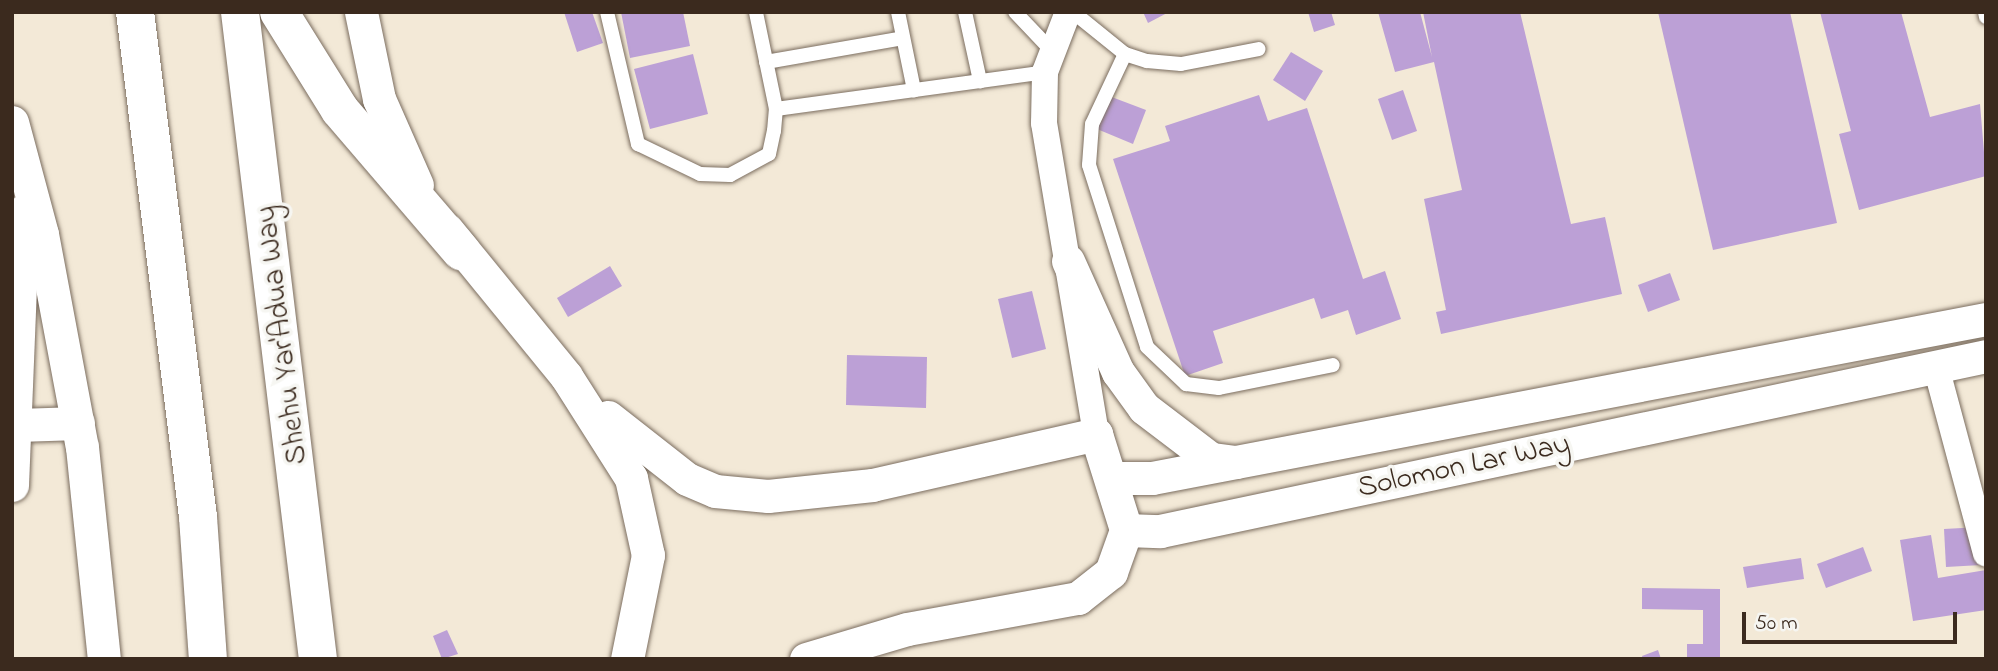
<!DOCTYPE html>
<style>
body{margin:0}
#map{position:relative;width:1998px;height:671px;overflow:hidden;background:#f3e9d7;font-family:"Indie Flower",sans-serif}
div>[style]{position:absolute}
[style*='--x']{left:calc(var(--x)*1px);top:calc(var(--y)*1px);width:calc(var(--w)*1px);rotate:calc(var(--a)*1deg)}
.building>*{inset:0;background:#bca0d6}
.roads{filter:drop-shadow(0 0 2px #7b6d5f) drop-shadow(0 0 2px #7b6d5f)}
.service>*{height:14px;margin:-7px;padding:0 7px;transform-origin:7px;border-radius:7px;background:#fff}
.minor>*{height:26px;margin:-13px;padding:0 13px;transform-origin:13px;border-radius:13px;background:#fff}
.tertiary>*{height:33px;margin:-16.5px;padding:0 16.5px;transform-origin:16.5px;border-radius:16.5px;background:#fff}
.motorway>*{height:38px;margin:-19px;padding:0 19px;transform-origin:19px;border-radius:19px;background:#fff}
span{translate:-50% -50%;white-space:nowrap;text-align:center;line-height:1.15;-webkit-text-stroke:7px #f6f6f2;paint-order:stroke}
.street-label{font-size:30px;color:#3b2a1e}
.frame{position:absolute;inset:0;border:14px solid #3b2a1e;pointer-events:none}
.scale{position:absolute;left:1742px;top:612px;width:215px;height:32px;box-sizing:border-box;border:4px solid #3b2a1e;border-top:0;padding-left:9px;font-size:21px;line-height:24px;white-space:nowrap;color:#3b2a1e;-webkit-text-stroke:5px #f6f6f2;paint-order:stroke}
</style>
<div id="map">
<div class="building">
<i style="clip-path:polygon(564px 12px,592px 12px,603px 43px,577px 52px)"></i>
<i style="clip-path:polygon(621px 12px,683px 12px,690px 46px,630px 58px)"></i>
<i style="clip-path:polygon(1143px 12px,1169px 12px,1148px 23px)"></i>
<i style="clip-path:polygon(1308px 12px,1331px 12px,1335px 25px,1314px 32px)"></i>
<i style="clip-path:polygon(1378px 12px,1420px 12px,1432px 57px,1423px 12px,1520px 12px,1571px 224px,1605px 217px,1622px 294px,1441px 334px,1436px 312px,1446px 310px,1424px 199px,1462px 190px,1434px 62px,1395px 72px)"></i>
<i style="clip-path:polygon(1658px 12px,1790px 12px,1837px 223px,1713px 250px)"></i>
<i style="clip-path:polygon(1820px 12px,1901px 12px,1930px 117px,1980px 104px,1986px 176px,1859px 210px,1839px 134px,1851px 131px)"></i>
<i style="clip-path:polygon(1291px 52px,1323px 71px,1305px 101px,1273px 80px)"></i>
<i style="clip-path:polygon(693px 54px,708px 114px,650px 129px,634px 69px)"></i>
<i style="clip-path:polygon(1403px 90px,1417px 131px,1392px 140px,1378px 99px)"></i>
<i style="clip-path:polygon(1259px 95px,1268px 121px,1307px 108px,1363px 279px,1385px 271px,1401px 319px,1356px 335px,1348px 310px,1321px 319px,1314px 298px,1213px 331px,1223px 363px,1185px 376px,1113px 159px,1170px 141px,1165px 126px)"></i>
<i style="clip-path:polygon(1109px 96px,1146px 110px,1133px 144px,1097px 129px)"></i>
<i style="clip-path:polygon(610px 266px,622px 286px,568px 317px,557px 298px)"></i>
<i style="clip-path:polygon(1670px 273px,1680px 300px,1648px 312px,1638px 285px)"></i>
<i style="clip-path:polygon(1032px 291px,1046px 349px,1012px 358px,998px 299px)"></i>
<i style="clip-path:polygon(847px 355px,927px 357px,926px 408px,846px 405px)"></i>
<i style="clip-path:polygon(1980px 527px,1981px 565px,1946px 567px,1944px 529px)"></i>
<i style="clip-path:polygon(1931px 535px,1938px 578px,1986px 570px,1986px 610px,1913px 621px,1900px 540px)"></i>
<i style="clip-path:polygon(1863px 547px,1872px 571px,1826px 588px,1817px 564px)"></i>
<i style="clip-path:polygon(1801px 558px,1804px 579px,1747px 588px,1743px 567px)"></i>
<i style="clip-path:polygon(1642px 588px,1720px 589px,1720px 659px,1687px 659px,1687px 644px,1703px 644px,1703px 610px,1642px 609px)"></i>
<i style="clip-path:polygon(447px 630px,458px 654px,442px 659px,433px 636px)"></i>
<i style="clip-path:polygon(1658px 650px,1661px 659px,1643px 659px,1642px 656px)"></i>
</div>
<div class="roads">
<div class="service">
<i style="--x:607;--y:12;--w:136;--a:76.8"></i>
<i style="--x:638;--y:144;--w:69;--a:25.8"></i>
<i style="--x:700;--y:174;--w:30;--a:2"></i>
<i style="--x:730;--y:175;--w:44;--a:-28.3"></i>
<i style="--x:769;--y:154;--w:24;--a:-78"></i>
<i style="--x:774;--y:131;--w:22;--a:-85"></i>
<i style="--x:776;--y:109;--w:99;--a:-101.7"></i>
<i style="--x:898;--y:12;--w:80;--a:78.4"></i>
<i style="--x:965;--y:12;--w:71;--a:77.7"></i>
<i style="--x:1015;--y:12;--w:55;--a:46.5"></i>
<i style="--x:1073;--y:12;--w:67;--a:38.9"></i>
<i style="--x:1125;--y:54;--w:23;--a:18"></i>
<i style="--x:1147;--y:61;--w:34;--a:5"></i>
<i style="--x:1181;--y:64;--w:79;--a:-10.9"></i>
<i style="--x:1985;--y:12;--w:5;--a:79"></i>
<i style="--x:1125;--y:54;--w:77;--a:115.2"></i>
<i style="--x:1092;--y:124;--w:41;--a:94.2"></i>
<i style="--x:1089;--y:165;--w:191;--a:72.3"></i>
<i style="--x:1147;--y:347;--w:54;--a:43.5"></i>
<i style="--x:1186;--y:384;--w:33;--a:7"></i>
<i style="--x:1219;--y:388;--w:116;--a:-11.4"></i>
<i style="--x:766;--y:62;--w:139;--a:-9.9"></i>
<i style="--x:776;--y:109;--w:272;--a:-7.8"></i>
</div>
<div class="minor">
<i style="--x:1068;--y:12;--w:64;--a:111"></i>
<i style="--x:1045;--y:72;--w:51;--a:91.1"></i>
<i style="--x:1044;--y:123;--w:315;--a:80.5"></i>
<i style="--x:1936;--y:367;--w:193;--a:75"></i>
</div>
<div class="tertiary">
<i style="--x:361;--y:12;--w:89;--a:78.3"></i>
<i style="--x:379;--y:99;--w:94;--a:66.2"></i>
<i style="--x:12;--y:122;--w:116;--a:75"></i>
<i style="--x:42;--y:234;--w:217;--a:79.4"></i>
<i style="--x:82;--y:447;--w:213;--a:84.1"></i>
<i style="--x:447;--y:230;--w:188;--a:50.8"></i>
<i style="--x:566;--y:376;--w:121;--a:57.5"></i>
<i style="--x:631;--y:478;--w:79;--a:77.6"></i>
<i style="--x:648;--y:555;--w:106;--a:101.4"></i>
<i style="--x:1068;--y:261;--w:122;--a:65.8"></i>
<i style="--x:1118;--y:372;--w:44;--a:54.2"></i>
<i style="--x:1144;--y:408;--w:84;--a:37.3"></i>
<i style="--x:1211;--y:459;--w:25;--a:7"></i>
<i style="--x:608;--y:417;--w:100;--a:38.1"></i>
<i style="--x:687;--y:479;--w:30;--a:23"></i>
<i style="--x:715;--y:491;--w:53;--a:5.4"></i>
<i style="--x:768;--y:496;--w:105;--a:-6"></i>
<i style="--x:872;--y:485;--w:230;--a:-12.8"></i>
<i style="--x:1096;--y:434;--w:101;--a:72.6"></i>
<i style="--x:18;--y:425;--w:60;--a:-1.9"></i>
<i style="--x:1113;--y:478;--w:39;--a:0"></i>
<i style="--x:1152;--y:478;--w:849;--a:-10.79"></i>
<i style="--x:12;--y:485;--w:274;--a:-87.7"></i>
<i style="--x:1126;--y:530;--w:34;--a:2"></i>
<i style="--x:1160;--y:531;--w:844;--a:-11.96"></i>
<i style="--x:806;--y:659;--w:105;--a:-16.5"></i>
<i style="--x:907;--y:629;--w:174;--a:-10.3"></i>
<i style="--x:1078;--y:598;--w:42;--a:-38.2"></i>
<i style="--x:1111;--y:572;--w:45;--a:-70.3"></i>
</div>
<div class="motorway">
<i style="--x:135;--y:12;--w:509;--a:82.89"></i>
<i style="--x:198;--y:517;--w:142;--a:86"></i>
<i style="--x:240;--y:12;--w:652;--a:83.13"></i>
<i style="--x:279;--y:12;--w:115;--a:58.1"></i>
<i style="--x:340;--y:110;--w:186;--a:49.4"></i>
</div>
</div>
<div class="street-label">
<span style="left:283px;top:335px;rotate:-97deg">Shehu Yar'Adua Way</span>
<span style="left:1464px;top:467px;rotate:-12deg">Solomon Lar Way</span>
</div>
<div class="frame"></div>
<div class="scale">50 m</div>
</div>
